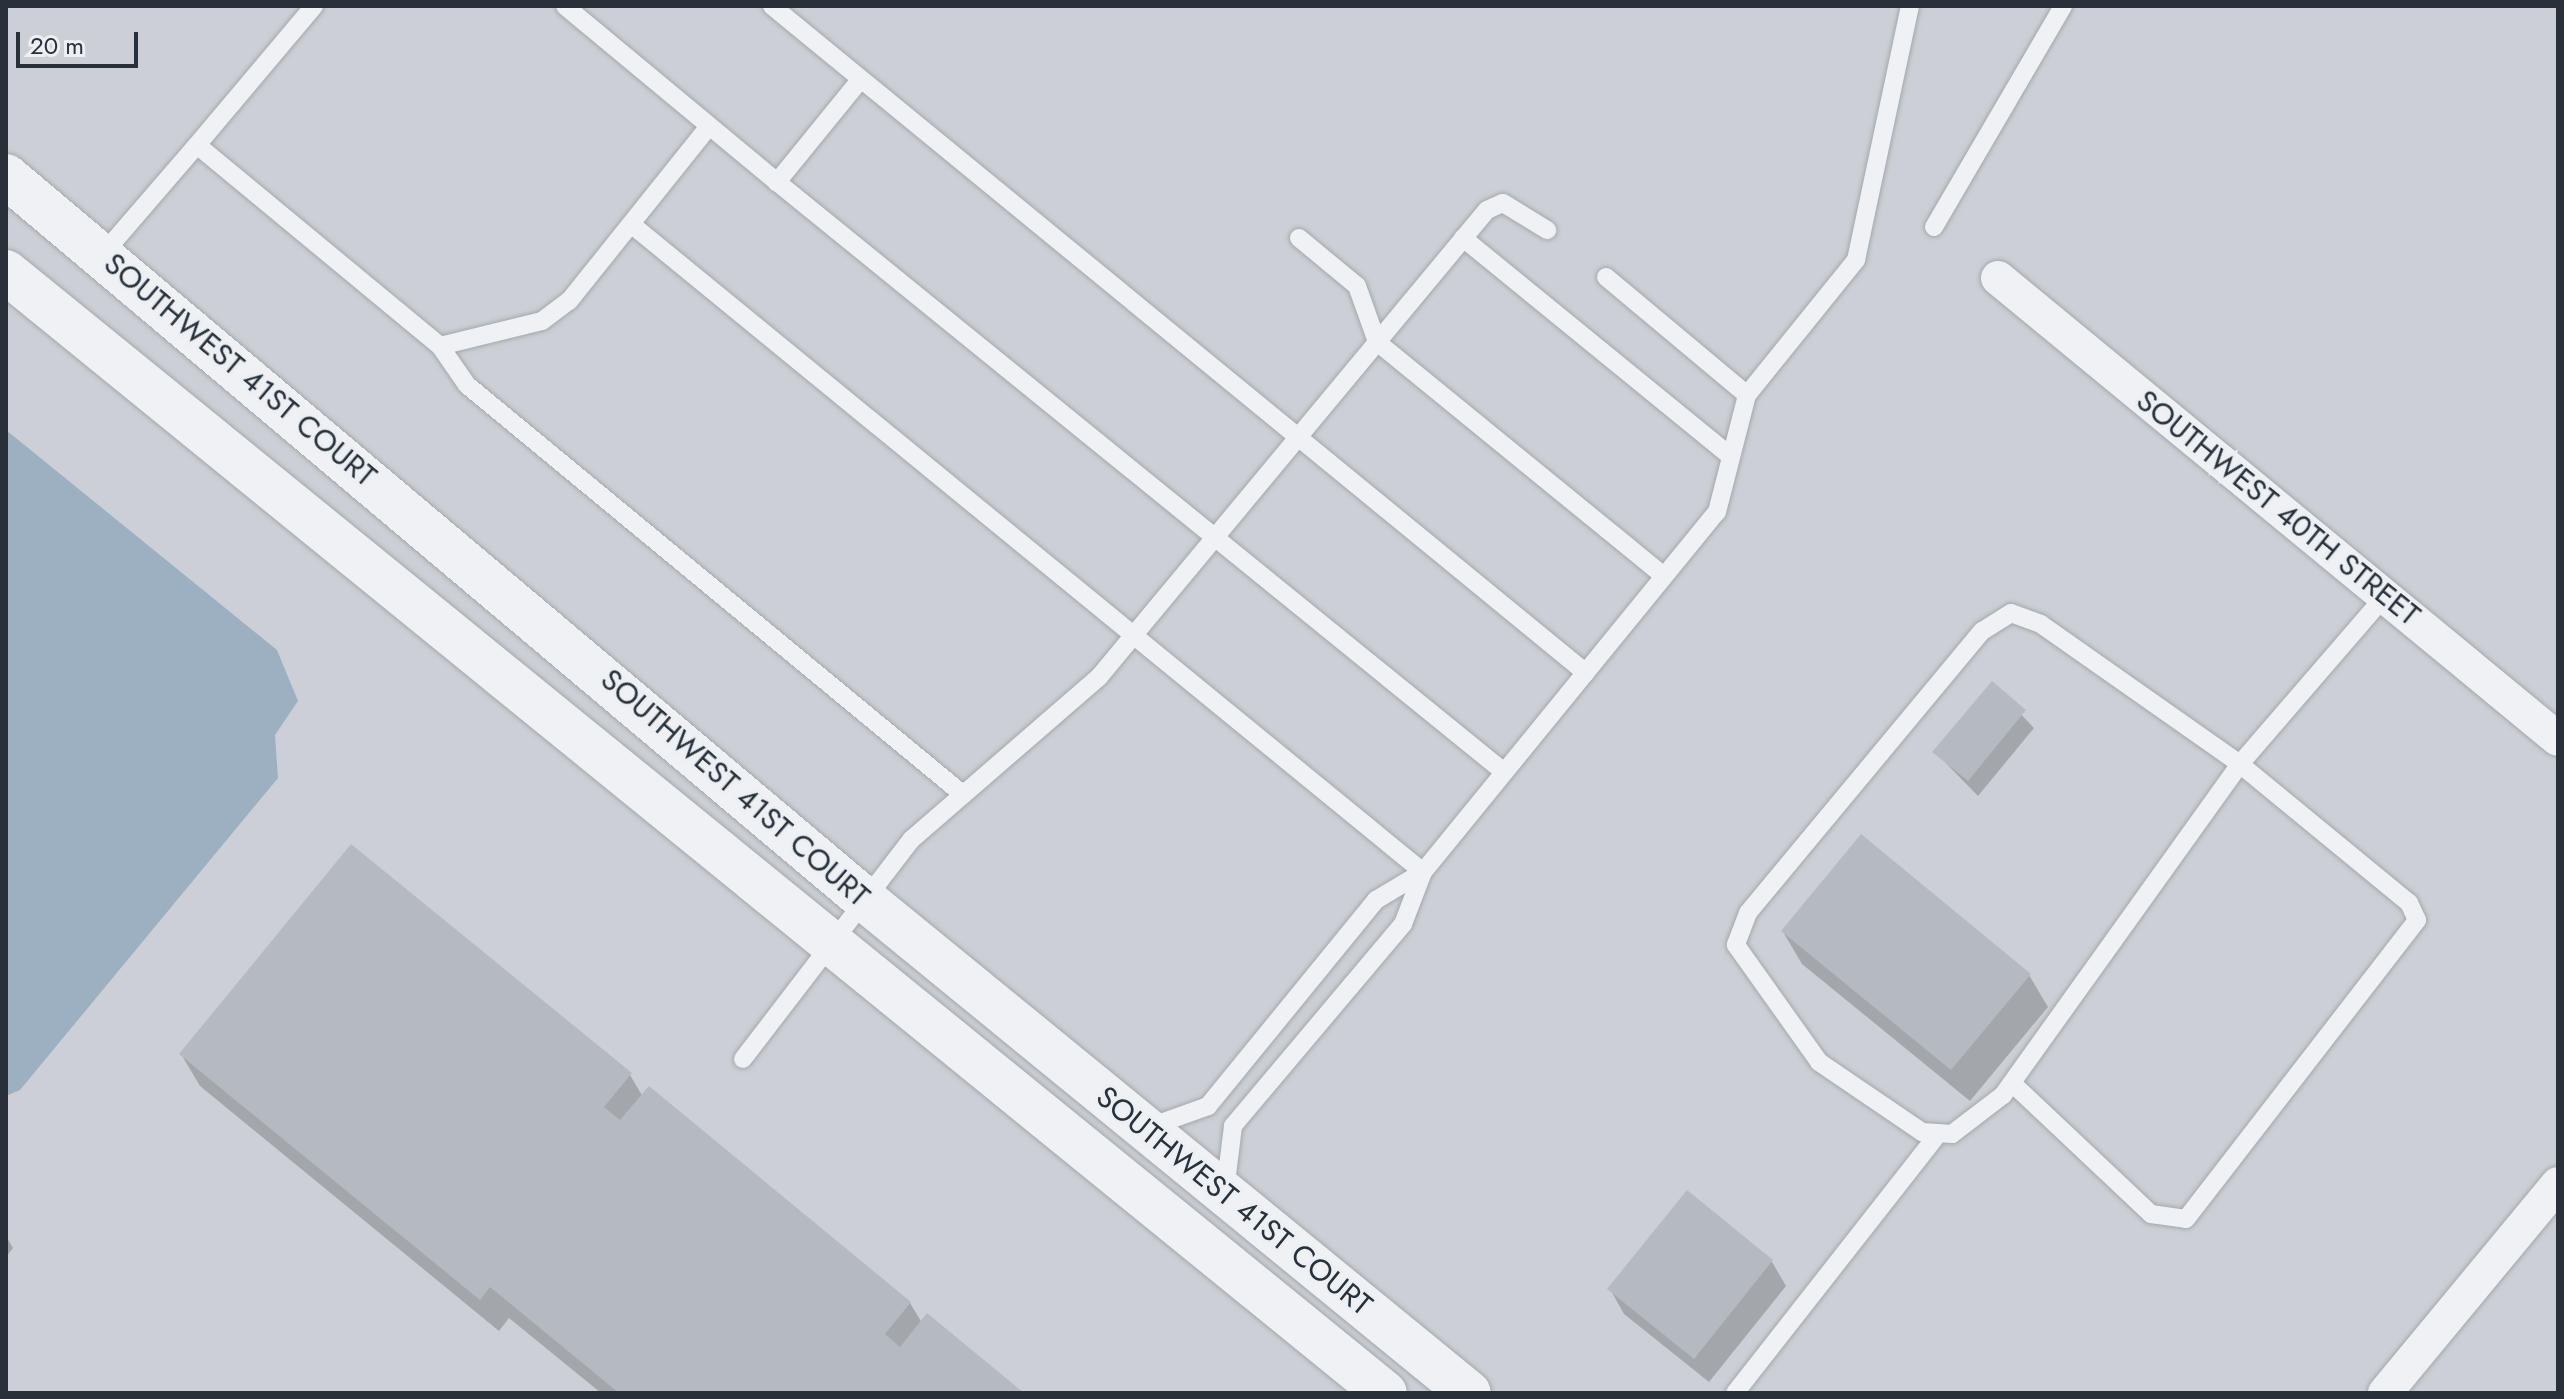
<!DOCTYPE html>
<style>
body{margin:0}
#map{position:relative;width:2564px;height:1399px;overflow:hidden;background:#dde1e5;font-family:Jost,sans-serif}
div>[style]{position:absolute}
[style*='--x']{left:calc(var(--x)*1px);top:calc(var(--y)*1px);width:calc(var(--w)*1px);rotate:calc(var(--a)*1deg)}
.built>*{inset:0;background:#ccd0d6}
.water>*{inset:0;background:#9cb0c1}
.shadow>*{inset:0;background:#0003}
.building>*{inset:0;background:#b5bac1}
.roads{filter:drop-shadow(0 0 2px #a3a8ae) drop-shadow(0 0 2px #a3a8ae)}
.service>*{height:18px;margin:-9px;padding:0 9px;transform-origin:9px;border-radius:9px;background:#eff1f4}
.minor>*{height:34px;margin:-17px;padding:0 17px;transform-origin:17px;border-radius:17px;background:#eff1f4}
.tertiary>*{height:44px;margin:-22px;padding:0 22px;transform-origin:22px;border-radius:22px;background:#eff1f4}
span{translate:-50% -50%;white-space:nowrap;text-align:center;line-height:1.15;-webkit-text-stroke:6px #eceff3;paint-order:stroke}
.street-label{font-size:30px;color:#28303a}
.frame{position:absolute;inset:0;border:8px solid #28303a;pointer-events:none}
.scale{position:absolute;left:16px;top:32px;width:122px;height:36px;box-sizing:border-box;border:4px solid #28303a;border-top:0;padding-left:10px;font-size:24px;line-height:28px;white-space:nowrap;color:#28303a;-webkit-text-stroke:6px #eceff3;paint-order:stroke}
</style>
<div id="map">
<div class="built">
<i style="clip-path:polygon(6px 6px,2558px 6px,2558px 1393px,6px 1393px)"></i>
</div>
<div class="water">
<i style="clip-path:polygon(6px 430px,277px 650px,298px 701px,275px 735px,278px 778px,20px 1090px,6px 1096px)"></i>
</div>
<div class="shadow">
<i style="clip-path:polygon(1992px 684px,2034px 728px,1978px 796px,1935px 752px)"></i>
<i style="clip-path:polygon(1783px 932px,2029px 975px,2048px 1007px,1970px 1101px,1802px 964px)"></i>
<i style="clip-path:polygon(181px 1054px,630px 1075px,643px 1097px,910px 1303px,922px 1323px,1021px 1393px,601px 1393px,509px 1318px,499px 1331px,200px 1086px)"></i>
<i style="clip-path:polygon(1687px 1193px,1772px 1262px,1786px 1286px,1709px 1382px,1624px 1314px,1610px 1289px)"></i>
<i style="clip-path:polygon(6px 1236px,13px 1248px,6px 1257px)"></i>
</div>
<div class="building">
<i style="clip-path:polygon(1992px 681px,2026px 710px,1968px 781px,1932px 752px)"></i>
<i style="clip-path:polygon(1861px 834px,2031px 974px,1951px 1070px,1781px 931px)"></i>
<i style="clip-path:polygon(351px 844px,632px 1073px,604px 1107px,620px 1120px,649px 1086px,911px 1302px,885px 1334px,900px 1347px,927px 1313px,1024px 1393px,619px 1393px,490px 1287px,480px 1300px,179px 1054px)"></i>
<i style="clip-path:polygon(1687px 1190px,1773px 1260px,1694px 1359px,1607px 1289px)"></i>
</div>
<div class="roads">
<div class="service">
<i style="--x:565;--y:6;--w:276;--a:39.7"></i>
<i style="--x:772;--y:6;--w:1052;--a:39.33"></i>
<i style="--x:860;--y:80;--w:132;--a:129.1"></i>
<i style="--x:777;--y:182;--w:936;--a:39.06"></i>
<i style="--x:197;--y:145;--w:182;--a:-49.9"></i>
<i style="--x:631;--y:224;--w:1023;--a:39.29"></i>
<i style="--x:1423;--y:872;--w:465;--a:-50.8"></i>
<i style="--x:1717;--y:512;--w:121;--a:-75.6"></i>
<i style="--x:1747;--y:395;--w:174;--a:-51.1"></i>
<i style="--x:1856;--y:260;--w:260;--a:-78"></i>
<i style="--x:1934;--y:227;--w:256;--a:-59.7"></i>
<i style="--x:1299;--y:238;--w:75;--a:39.6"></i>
<i style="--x:1357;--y:286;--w:59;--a:70.3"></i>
<i style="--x:1377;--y:342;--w:370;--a:39.2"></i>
<i style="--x:1463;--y:238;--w:343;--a:39.2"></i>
<i style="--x:102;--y:255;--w:145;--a:-49.2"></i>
<i style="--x:197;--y:145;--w:315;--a:39.6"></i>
<i style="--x:440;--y:346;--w:47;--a:55.3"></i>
<i style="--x:467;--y:385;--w:639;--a:39.54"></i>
<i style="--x:1606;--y:277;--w:184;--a:39.9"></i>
<i style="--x:440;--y:346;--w:105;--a:-13.8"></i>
<i style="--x:542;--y:321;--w:34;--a:-37"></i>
<i style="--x:569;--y:301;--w:224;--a:-51.3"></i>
<i style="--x:743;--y:1059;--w:277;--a:-52.5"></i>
<i style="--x:912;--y:839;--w:247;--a:-40.9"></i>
<i style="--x:1099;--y:677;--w:607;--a:-50.28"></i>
<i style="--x:1487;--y:210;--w:17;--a:-24"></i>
<i style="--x:1503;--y:203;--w:52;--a:31.5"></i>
<i style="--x:2012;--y:1083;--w:191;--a:43.3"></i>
<i style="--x:2151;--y:1214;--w:35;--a:8"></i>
<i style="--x:2186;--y:1219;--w:378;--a:-52.3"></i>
<i style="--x:2417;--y:920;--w:19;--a:-115"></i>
<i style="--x:2409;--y:903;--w:219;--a:-140.6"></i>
<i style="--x:2240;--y:764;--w:243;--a:-144.9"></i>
<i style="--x:2041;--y:624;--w:32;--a:-160"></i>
<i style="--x:2011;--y:613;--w:34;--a:148"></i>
<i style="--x:1982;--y:631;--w:366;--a:129.7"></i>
<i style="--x:1748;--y:913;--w:34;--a:111"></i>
<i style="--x:1736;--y:945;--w:143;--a:54.6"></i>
<i style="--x:1819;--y:1062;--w:125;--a:34.2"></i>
<i style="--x:1922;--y:1132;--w:30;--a:4"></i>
<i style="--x:1952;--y:1134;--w:64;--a:-37.4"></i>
<i style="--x:2003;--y:1095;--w:407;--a:-54.4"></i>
<i style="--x:2240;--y:764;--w:222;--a:-49.2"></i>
<i style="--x:1147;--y:1128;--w:65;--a:-19.8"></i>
<i style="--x:1208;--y:1106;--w:266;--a:-50.8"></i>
<i style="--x:1376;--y:900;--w:55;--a:-30.8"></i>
<i style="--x:1423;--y:872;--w:56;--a:111"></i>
<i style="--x:1403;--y:924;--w:264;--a:130.1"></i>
<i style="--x:1233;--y:1126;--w:65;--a:97"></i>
<i style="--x:1735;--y:1393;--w:330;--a:-51.9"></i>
</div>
<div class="minor">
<i style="--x:1998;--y:278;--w:725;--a:39.46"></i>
<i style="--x:2385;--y:1393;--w:271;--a:-50.4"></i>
</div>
<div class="tertiary">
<i style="--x:6;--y:176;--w:1121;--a:40.11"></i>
<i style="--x:863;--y:898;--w:782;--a:39.24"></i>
<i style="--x:6;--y:272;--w:1777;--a:39.11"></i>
</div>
</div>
<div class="street-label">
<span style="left:240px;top:370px;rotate:40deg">SOUTHWEST 41ST COURT</span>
<span style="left:2278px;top:508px;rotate:39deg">SOUTHWEST 40TH STREET</span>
<span style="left:735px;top:788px;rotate:41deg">SOUTHWEST 41ST COURT</span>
<span style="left:1234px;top:1201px;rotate:39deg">SOUTHWEST 41ST COURT</span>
</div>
<div class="frame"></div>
<div class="scale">20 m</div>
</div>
